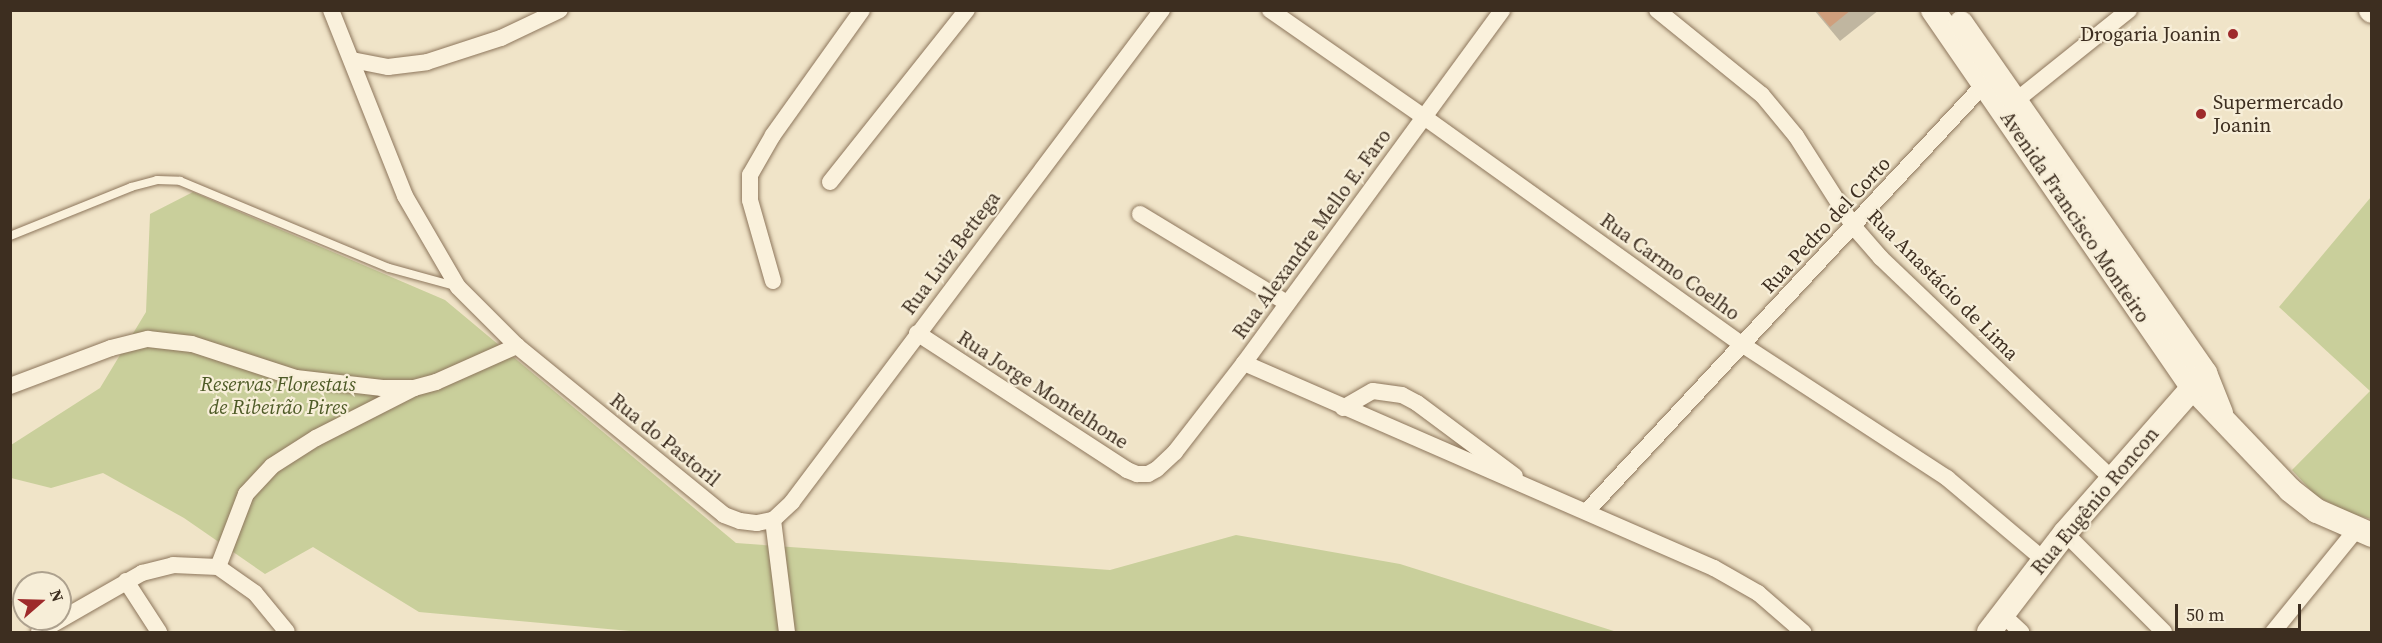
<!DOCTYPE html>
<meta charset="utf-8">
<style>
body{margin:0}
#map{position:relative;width:2382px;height:643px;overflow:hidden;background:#f0e4c8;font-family:"Source Serif 4",serif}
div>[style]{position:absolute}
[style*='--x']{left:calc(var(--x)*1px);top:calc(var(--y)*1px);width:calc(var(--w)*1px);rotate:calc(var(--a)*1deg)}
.green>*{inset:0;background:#c9cf9b}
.shadow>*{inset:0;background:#0003}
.building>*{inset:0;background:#cf9f7d}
.roads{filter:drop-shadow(0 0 2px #8d765c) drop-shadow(0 0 2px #8d765c)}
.lane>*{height:8px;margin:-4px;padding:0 4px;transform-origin:4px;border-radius:4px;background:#faf1dc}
.street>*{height:16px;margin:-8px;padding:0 8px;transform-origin:8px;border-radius:8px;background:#faf1dc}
.secondary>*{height:24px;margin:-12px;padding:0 12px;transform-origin:12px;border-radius:12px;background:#faf1dc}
.dots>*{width:16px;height:16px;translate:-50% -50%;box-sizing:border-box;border:3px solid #f7eed8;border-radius:50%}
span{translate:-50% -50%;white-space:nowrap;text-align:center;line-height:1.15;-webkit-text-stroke:4.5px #f7eed8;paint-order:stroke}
.poi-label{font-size:20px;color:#3d2e20}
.right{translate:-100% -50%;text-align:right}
.left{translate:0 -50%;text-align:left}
.street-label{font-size:20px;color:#3d2e20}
.park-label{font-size:20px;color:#4d5a26;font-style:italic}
.frame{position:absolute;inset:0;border:12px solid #3d2e20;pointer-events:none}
.north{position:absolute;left:12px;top:571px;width:60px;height:60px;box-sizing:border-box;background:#f7eed8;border:2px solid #ada18e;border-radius:50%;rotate:70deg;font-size:16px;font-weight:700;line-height:24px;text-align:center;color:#3d2e20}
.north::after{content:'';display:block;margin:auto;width:21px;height:27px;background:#9e2a2b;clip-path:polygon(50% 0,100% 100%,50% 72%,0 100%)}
.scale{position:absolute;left:2175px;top:604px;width:126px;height:27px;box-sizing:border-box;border:3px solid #3d2e20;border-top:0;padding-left:8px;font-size:18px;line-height:21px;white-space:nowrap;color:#3d2e20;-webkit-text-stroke:4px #f7eed8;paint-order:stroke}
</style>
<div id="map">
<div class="green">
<i style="clip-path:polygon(193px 192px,445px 300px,736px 543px,1110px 570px,1236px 535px,1400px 564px,1617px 632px,641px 632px,419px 612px,313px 547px,265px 574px,184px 518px,103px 473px,51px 488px,11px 478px,11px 445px,100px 388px,146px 312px,150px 214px)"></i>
<i style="clip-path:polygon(2371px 197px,2371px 519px,2352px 514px,2316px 496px,2292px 470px,2370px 391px,2279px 307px)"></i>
</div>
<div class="shadow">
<i style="clip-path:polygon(1814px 10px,1879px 10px,1840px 41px)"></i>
</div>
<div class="building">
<i style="clip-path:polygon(1816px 10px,1851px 10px,1830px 27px)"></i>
</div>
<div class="roads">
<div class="lane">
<i style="--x:10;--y:236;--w:131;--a:-22"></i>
<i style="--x:131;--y:187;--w:27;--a:-15"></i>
<i style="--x:157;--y:180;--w:23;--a:2"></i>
<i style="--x:180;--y:181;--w:226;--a:22.6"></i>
<i style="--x:389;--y:268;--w:68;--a:15.3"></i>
</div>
<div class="street">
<i style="--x:331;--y:10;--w:200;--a:68.3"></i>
<i style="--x:405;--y:196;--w:105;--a:59.8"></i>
<i style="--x:458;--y:287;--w:83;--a:45"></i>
<i style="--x:517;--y:346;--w:267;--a:39.2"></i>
<i style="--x:724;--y:515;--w:17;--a:21"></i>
<i style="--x:740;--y:521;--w:17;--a:7"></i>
<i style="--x:757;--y:523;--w:16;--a:-11"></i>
<i style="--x:773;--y:520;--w:26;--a:-43"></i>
<i style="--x:792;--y:502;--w:616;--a:-53.06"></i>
<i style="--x:1270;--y:10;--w:188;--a:34.8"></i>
<i style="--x:1424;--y:117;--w:392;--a:35.6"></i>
<i style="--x:1743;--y:345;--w:244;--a:33.1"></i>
<i style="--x:1947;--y:478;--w:127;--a:40.2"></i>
<i style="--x:1657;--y:10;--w:135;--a:39"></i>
<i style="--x:1762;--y:95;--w:53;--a:50.3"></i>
<i style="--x:1796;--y:136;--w:108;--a:57.5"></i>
<i style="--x:1854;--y:227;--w:41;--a:48.9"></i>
<i style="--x:1881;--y:258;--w:318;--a:43.7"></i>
<i style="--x:352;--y:60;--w:37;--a:11"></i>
<i style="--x:388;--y:67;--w:39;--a:-7"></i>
<i style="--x:427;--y:62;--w:78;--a:-18"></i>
<i style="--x:501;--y:38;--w:65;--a:-25.4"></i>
<i style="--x:2008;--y:107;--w:155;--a:-38.7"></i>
<i style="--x:830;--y:182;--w:220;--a:-51.5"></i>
<i style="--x:1140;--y:214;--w:172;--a:31.2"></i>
<i style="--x:773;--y:281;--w:84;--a:-105.9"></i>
<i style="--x:750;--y:200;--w:25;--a:-90"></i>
<i style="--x:750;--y:175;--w:46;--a:-60.1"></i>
<i style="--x:773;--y:135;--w:153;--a:-54.5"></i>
<i style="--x:917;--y:333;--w:251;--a:33.1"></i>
<i style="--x:1127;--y:470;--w:11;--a:22"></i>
<i style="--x:1137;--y:474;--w:11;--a:0"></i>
<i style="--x:1148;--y:474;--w:10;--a:-29"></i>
<i style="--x:1157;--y:469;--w:25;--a:-43"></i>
<i style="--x:1175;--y:452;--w:113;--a:-52.2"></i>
<i style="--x:1244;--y:363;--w:437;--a:-53.8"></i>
<i style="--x:1244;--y:363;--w:513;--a:23.57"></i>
<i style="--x:1714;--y:568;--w:51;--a:29.6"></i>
<i style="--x:1758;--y:593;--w:60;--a:40.9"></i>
<i style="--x:10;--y:386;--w:108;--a:-20.6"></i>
<i style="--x:111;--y:348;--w:38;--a:-14"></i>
<i style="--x:148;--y:339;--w:44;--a:6.5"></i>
<i style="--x:192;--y:344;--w:109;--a:18.1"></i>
<i style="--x:296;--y:378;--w:87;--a:6.6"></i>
<i style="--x:382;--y:388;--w:32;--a:0"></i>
<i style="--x:1343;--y:408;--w:34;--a:-30"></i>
<i style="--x:1373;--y:391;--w:29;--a:8"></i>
<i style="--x:1402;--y:395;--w:17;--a:28"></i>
<i style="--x:1417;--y:403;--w:122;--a:36.7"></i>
<i style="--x:1587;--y:511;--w:593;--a:-47.05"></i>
<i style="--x:773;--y:520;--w:113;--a:82.9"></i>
<i style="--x:2065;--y:533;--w:140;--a:45"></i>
<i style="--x:218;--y:567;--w:78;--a:-69"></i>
<i style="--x:246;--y:494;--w:38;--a:-47"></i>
<i style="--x:272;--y:466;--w:52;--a:-32.5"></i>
<i style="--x:316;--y:438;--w:110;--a:-27"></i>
<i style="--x:414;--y:388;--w:23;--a:-15"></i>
<i style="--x:436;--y:382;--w:89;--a:-24"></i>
<i style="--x:126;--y:581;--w:61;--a:57.1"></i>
<i style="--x:2003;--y:615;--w:25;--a:43"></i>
<i style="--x:39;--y:632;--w:119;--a:-29.8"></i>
<i style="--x:142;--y:573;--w:32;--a:-14"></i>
<i style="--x:173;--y:565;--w:45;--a:2.5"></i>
<i style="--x:218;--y:567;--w:45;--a:35.1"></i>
<i style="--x:255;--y:593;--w:50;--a:50.6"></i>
<i style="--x:2273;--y:632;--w:132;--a:-50.9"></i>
</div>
<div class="secondary">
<i style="--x:1933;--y:10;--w:457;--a:55.5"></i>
<i style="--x:2192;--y:387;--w:142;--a:46.4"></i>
<i style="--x:2290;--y:490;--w:34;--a:38"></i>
<i style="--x:2317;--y:511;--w:60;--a:23.6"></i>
<i style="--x:2371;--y:10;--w:1;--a:45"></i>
<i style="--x:1961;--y:23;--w:427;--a:55.1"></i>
<i style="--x:2205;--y:373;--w:43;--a:68.2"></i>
<i style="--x:1989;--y:632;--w:125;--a:-52.5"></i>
<i style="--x:2065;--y:533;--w:208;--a:-48.7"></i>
</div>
</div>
<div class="dots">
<i style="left:2233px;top:34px;background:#9e2a2b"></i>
<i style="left:2201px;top:114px;background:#9e2a2b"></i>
</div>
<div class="poi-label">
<span class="right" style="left:2221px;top:34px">Drogaria Joanin</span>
<span class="left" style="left:2213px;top:114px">Supermercado<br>Joanin</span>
</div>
<div class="street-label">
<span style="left:2075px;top:217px;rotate:56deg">Avenida Francisco Monteiro</span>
<span style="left:1826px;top:225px;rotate:-47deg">Rua Pedro del Corto</span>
<span style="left:1312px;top:234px;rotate:-54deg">Rua Alexandre Mello E. Faro</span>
<span style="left:951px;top:253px;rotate:-53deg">Rua Luiz Bettega</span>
<span style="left:1670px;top:267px;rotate:36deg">Rua Carmo Coelho</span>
<span style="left:1943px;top:285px;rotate:45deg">Rua Anastácio de Lima</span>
<span style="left:1043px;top:390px;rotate:33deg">Rua Jorge Montelhone</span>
<span style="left:665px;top:440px;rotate:39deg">Rua do Pastoril</span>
<span style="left:2095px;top:501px;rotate:-50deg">Rua Eugênio Roncon</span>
</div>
<div class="park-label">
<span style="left:278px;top:396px">Reservas Florestais<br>de Ribeirão Pires</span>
</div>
<div class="frame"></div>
<div class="north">N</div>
<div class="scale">50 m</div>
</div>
